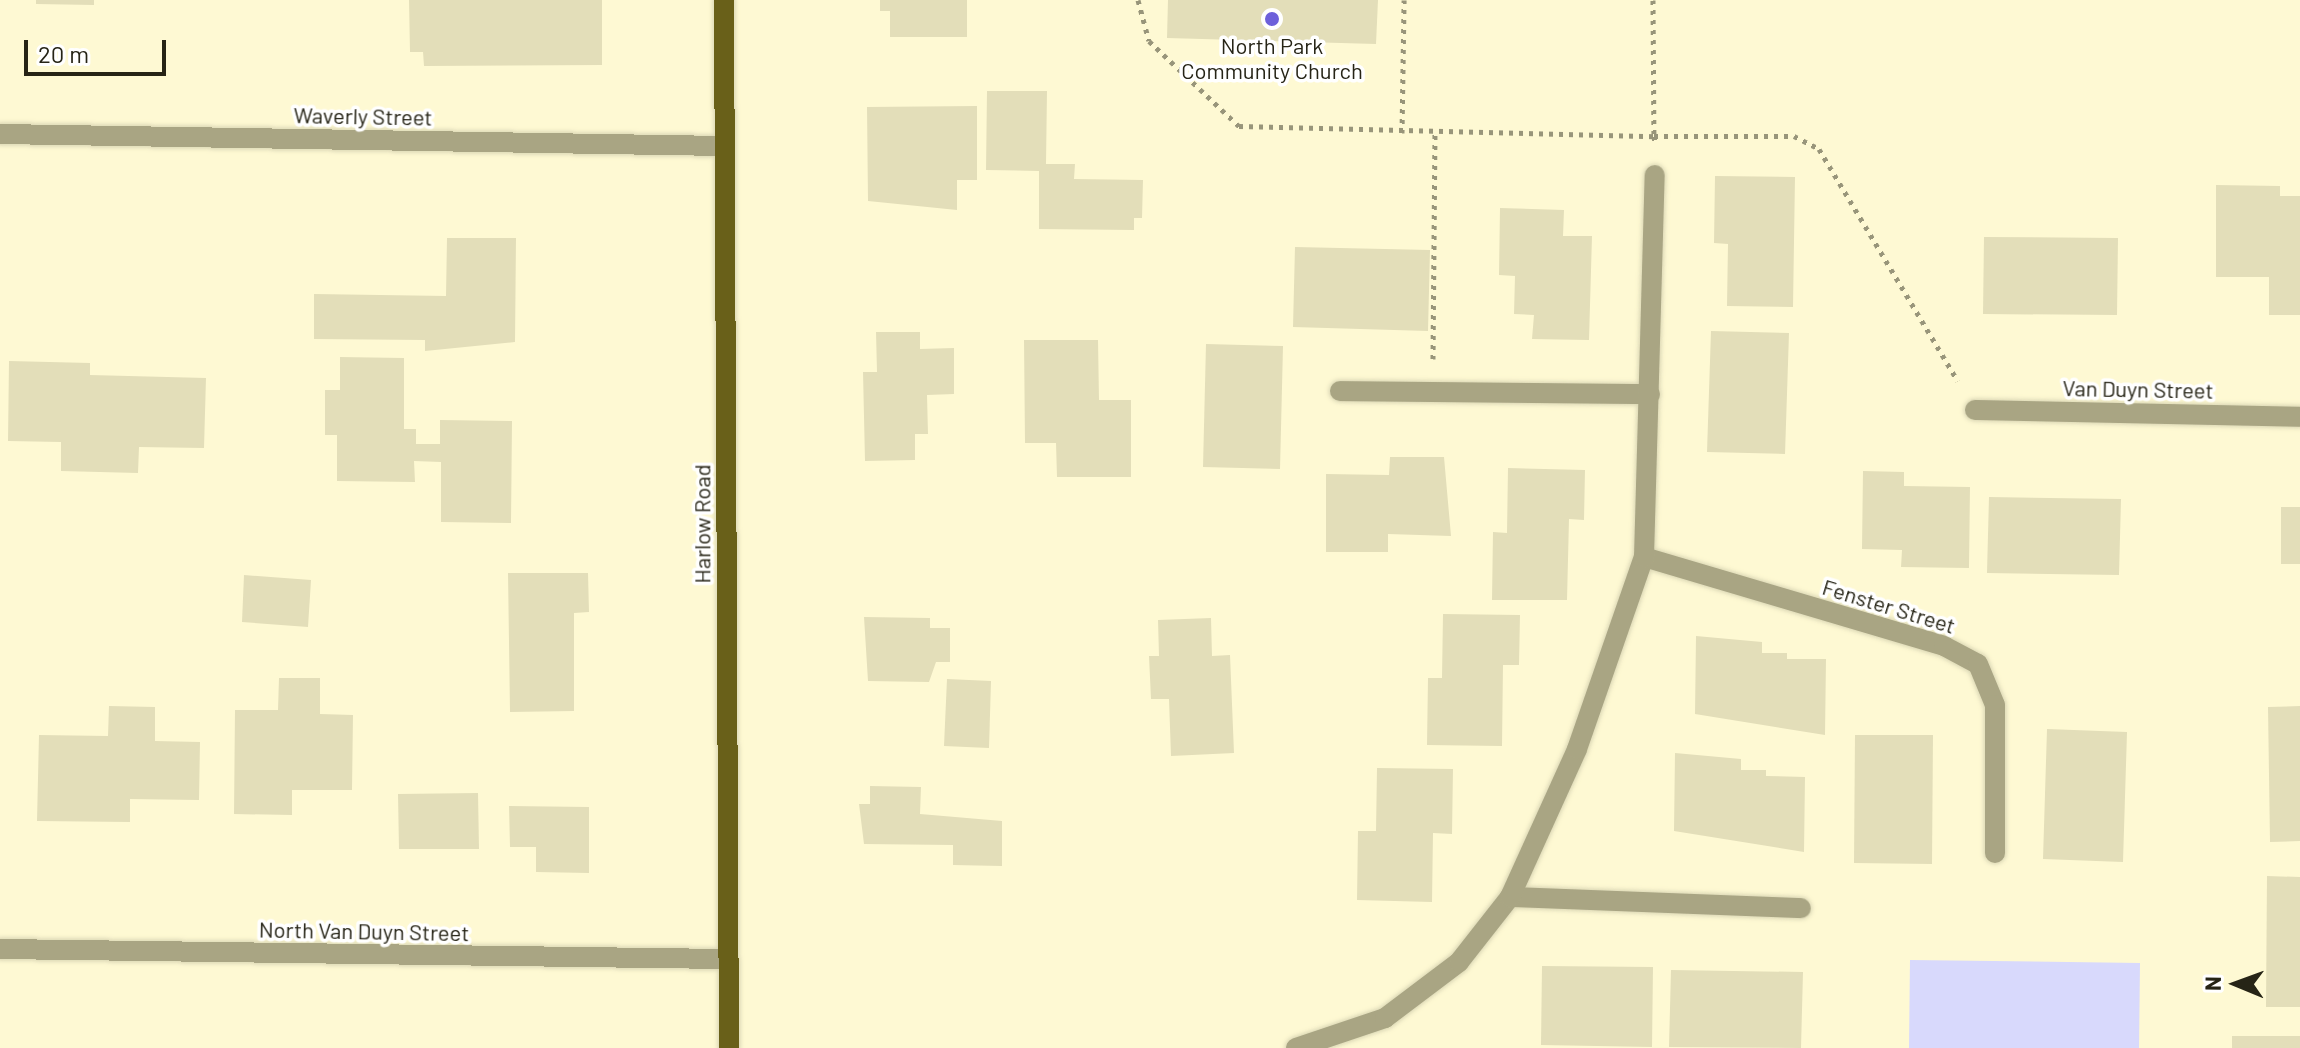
<!DOCTYPE html>
<style>
body{margin:0}
#map{position:relative;width:2300px;height:1048px;overflow:hidden;background:#fef9d3;font-family:Barlow,sans-serif}
div>[style]{position:absolute}
[style*='--x']{left:calc(var(--x)*1px);top:calc(var(--y)*1px);width:calc(var(--w)*1px);rotate:calc(var(--a)*1deg)}
.green>*{inset:0;background:#d8d9fc}
.building>*{inset:0;background:#e3deb9}
.path>*{height:5px;margin-top:-2.5px;transform-origin:0;background:repeating-linear-gradient(90deg,#98957a 0 4px,transparent 0 10px)}
.roads{filter:drop-shadow(0 0 2px #dbd7b5) drop-shadow(0 0 2px #dbd7b5)}
.minor>*{height:20px;margin:-10px;padding:0 10px;transform-origin:10px;border-radius:10px;background:#a9a583}
.major>*{height:20px;margin:-10px;padding:0 10px;transform-origin:10px;border-radius:10px;background:#696019}
.dots>*{width:22px;height:22px;translate:-50% -50%;box-sizing:border-box;border:4px solid #fff;border-radius:50%}
span{translate:-50% -50%;white-space:nowrap;text-align:center;line-height:1.15;-webkit-text-stroke:7px #fff;paint-order:stroke}
.poi-label{font-size:22px;color:#262416}
.street-label{font-size:22px;color:#262416}
.north{position:absolute;left:2196px;top:944px;width:80px;height:80px;-webkit-text-stroke:6px #fff;paint-order:stroke;rotate:271deg;font-size:22px;font-weight:700;line-height:32px;text-align:center;color:#262416}
.north::after{content:'';display:block;margin:auto;width:28px;height:36px;background:#262416;clip-path:polygon(50% 0,100% 100%,50% 72%,0 100%)}
.scale{position:absolute;left:24px;top:40px;width:142px;height:36px;box-sizing:border-box;border:4px solid #262416;border-top:0;padding-left:10px;font-size:24px;line-height:28px;white-space:nowrap;color:#262416;-webkit-text-stroke:6px #fff;paint-order:stroke}
</style>
<div id="map">
<div class="green">
<i style="clip-path:polygon(1910px 960px,2140px 963px,2139px 1048px,1909px 1048px)"></i>
</div>
<div class="building">
<i style="clip-path:polygon(36px 0,94px 0,94px 5px,36px 4px)"></i>
<i style="clip-path:polygon(409px 0,602px 0,602px 65px,424px 66px,423px 52px,410px 52px)"></i>
<i style="clip-path:polygon(880px 0,967px 0,967px 37px,890px 37px,890px 11px,880px 11px)"></i>
<i style="clip-path:polygon(1168px 0,1378px 0,1376px 44px,1167px 38px)"></i>
<i style="clip-path:polygon(987px 91px,1047px 91px,1046px 164px,1075px 164px,1074px 179px,1143px 180px,1142px 218px,1134px 218px,1134px 230px,1039px 229px,1039px 171px,986px 170px)"></i>
<i style="clip-path:polygon(977px 106px,977px 180px,957px 180px,957px 210px,868px 201px,867px 107px)"></i>
<i style="clip-path:polygon(1715px 176px,1795px 177px,1793px 307px,1727px 306px,1728px 244px,1714px 243px)"></i>
<i style="clip-path:polygon(2216px 185px,2280px 186px,2280px 196px,2300px 196px,2300px 315px,2269px 315px,2269px 277px,2216px 277px)"></i>
<i style="clip-path:polygon(1500px 208px,1564px 210px,1563px 236px,1592px 236px,1589px 340px,1532px 339px,1534px 315px,1514px 314px,1515px 276px,1499px 275px)"></i>
<i style="clip-path:polygon(1984px 237px,2118px 238px,2117px 315px,1983px 314px)"></i>
<i style="clip-path:polygon(447px 238px,516px 238px,515px 342px,425px 351px,425px 340px,314px 339px,314px 294px,446px 296px)"></i>
<i style="clip-path:polygon(1295px 247px,1430px 250px,1428px 331px,1293px 327px)"></i>
<i style="clip-path:polygon(1711px 331px,1789px 333px,1785px 454px,1707px 452px)"></i>
<i style="clip-path:polygon(876px 332px,920px 332px,920px 349px,954px 348px,954px 394px,927px 395px,928px 434px,915px 434px,915px 460px,865px 461px,863px 372px,877px 372px)"></i>
<i style="clip-path:polygon(1024px 340px,1098px 340px,1099px 400px,1131px 400px,1131px 477px,1057px 477px,1056px 443px,1025px 443px)"></i>
<i style="clip-path:polygon(1206px 344px,1283px 346px,1280px 469px,1203px 467px)"></i>
<i style="clip-path:polygon(340px 357px,404px 358px,404px 429px,416px 429px,416px 444px,440px 444px,440px 420px,512px 421px,511px 523px,441px 522px,441px 462px,414px 461px,415px 482px,337px 481px,337px 435px,325px 435px,325px 390px,340px 390px)"></i>
<i style="clip-path:polygon(9px 361px,90px 363px,90px 375px,206px 378px,204px 448px,139px 447px,138px 473px,61px 471px,61px 442px,8px 441px)"></i>
<i style="clip-path:polygon(1390px 457px,1444px 457px,1451px 536px,1388px 534px,1388px 552px,1326px 552px,1326px 474px,1389px 475px)"></i>
<i style="clip-path:polygon(1508px 468px,1585px 470px,1584px 520px,1569px 519px,1567px 600px,1492px 600px,1493px 532px,1507px 533px)"></i>
<i style="clip-path:polygon(1863px 471px,1904px 472px,1904px 486px,1970px 487px,1969px 568px,1901px 567px,1902px 550px,1862px 549px)"></i>
<i style="clip-path:polygon(1989px 497px,2121px 499px,2119px 575px,1987px 573px)"></i>
<i style="clip-path:polygon(2281px 507px,2300px 507px,2300px 564px,2281px 564px)"></i>
<i style="clip-path:polygon(508px 573px,588px 573px,589px 612px,574px 613px,574px 711px,510px 712px)"></i>
<i style="clip-path:polygon(244px 575px,311px 580px,308px 627px,242px 622px)"></i>
<i style="clip-path:polygon(1443px 614px,1520px 615px,1519px 665px,1503px 665px,1502px 746px,1427px 745px,1428px 678px,1442px 678px)"></i>
<i style="clip-path:polygon(864px 617px,930px 618px,930px 628px,950px 628px,950px 662px,936px 662px,929px 682px,868px 681px)"></i>
<i style="clip-path:polygon(1211px 618px,1212px 656px,1230px 655px,1234px 753px,1171px 756px,1169px 699px,1151px 699px,1149px 656px,1159px 656px,1158px 620px)"></i>
<i style="clip-path:polygon(1696px 636px,1762px 642px,1762px 653px,1787px 653px,1787px 659px,1826px 659px,1825px 735px,1695px 714px)"></i>
<i style="clip-path:polygon(279px 678px,320px 678px,320px 714px,353px 715px,352px 790px,292px 790px,292px 815px,234px 814px,235px 710px,278px 710px)"></i>
<i style="clip-path:polygon(947px 679px,991px 681px,989px 748px,944px 746px)"></i>
<i style="clip-path:polygon(109px 706px,155px 707px,155px 741px,200px 742px,199px 800px,130px 799px,130px 822px,37px 821px,39px 735px,108px 736px)"></i>
<i style="clip-path:polygon(2300px 706px,2300px 841px,2270px 842px,2268px 707px)"></i>
<i style="clip-path:polygon(2047px 729px,2127px 732px,2123px 862px,2043px 859px)"></i>
<i style="clip-path:polygon(1855px 735px,1933px 735px,1932px 864px,1854px 863px)"></i>
<i style="clip-path:polygon(1675px 753px,1741px 759px,1741px 770px,1766px 770px,1766px 776px,1805px 777px,1804px 852px,1674px 831px)"></i>
<i style="clip-path:polygon(1377px 768px,1453px 769px,1452px 834px,1433px 833px,1432px 902px,1357px 900px,1358px 831px,1376px 831px)"></i>
<i style="clip-path:polygon(870px 786px,921px 787px,920px 814px,1002px 821px,1002px 866px,953px 865px,953px 845px,864px 844px,859px 804px,870px 804px)"></i>
<i style="clip-path:polygon(478px 793px,479px 849px,399px 849px,398px 794px)"></i>
<i style="clip-path:polygon(509px 806px,589px 807px,589px 873px,536px 872px,536px 847px,510px 847px)"></i>
<i style="clip-path:polygon(2267px 876px,2300px 877px,2300px 1007px,2266px 1007px)"></i>
<i style="clip-path:polygon(1542px 966px,1653px 967px,1652px 1047px,1541px 1045px)"></i>
<i style="clip-path:polygon(1671px 970px,1803px 972px,1801px 1048px,1669px 1047px)"></i>
<i style="clip-path:polygon(2232px 1036px,2300px 1036px,2300px 1048px,2232px 1048px)"></i>
</div>
<div class="path">
<i style="--x:1138;--y:0;--w:42;--a:75"></i>
<i style="--x:1149;--y:41;--w:124;--a:43.4"></i>
<i style="--x:1239;--y:126;--w:415;--a:1.4"></i>
<i style="--x:1654;--y:136;--w:7;--a:82"></i>
<i style="--x:1653;--y:0;--w:136;--a:89.6"></i>
<i style="--x:1654;--y:136;--w:140;--a:0"></i>
<i style="--x:1794;--y:136;--w:28;--a:27"></i>
<i style="--x:1819;--y:149;--w:270;--a:59.1"></i>
<i style="--x:1402;--y:133;--w:133;--a:-89.1"></i>
<i style="--x:1433;--y:359;--w:227;--a:-89.5"></i>
</div>
<div class="roads">
<div class="minor">
<i style="--x:0;--y:134;--w:725;--a:0.95"></i>
<i style="--x:1340;--y:391;--w:310;--a:0.6"></i>
<i style="--x:1975;--y:410;--w:325;--a:1.2"></i>
<i style="--x:1644;--y:557;--w:313;--a:16.5"></i>
<i style="--x:1944;--y:646;--w:38;--a:28"></i>
<i style="--x:1978;--y:664;--w:44;--a:67.5"></i>
<i style="--x:1995;--y:705;--w:148;--a:90"></i>
<i style="--x:1510;--y:897;--w:291;--a:2.2"></i>
<i style="--x:0;--y:949;--w:728;--a:0.79"></i>
<i style="--x:1296;--y:1048;--w:94;--a:-18.6"></i>
<i style="--x:1385;--y:1018;--w:93;--a:-37.1"></i>
<i style="--x:1459;--y:962;--w:83;--a:-51.9"></i>
<i style="--x:1510;--y:897;--w:162;--a:-65.6"></i>
<i style="--x:1577;--y:749;--w:203;--a:-70.8"></i>
<i style="--x:1644;--y:557;--w:382;--a:-88.4"></i>
</div>
<div class="major">
<i style="--x:724;--y:0;--w:1048;--a:89.73"></i>
</div>
</div>
<div class="dots">
<i style="left:1272px;top:19px;background:#6d60da"></i>
</div>
<div class="poi-label">
<span style="left:1272px;top:58px">North Park<br>Community Church</span>
</div>
<div class="street-label">
<span style="left:363px;top:116px;rotate:1deg">Waverly Street</span>
<span style="left:2138px;top:389px;rotate:1deg">Van Duyn Street</span>
<span style="left:702px;top:524px;rotate:-90deg">Harlow Road</span>
<span style="left:1889px;top:606px;rotate:17deg">Fenster Street</span>
<span style="left:364px;top:931px;rotate:1deg">North Van Duyn Street</span>
</div>
<div class="north">N</div>
<div class="scale">20 m</div>
</div>
